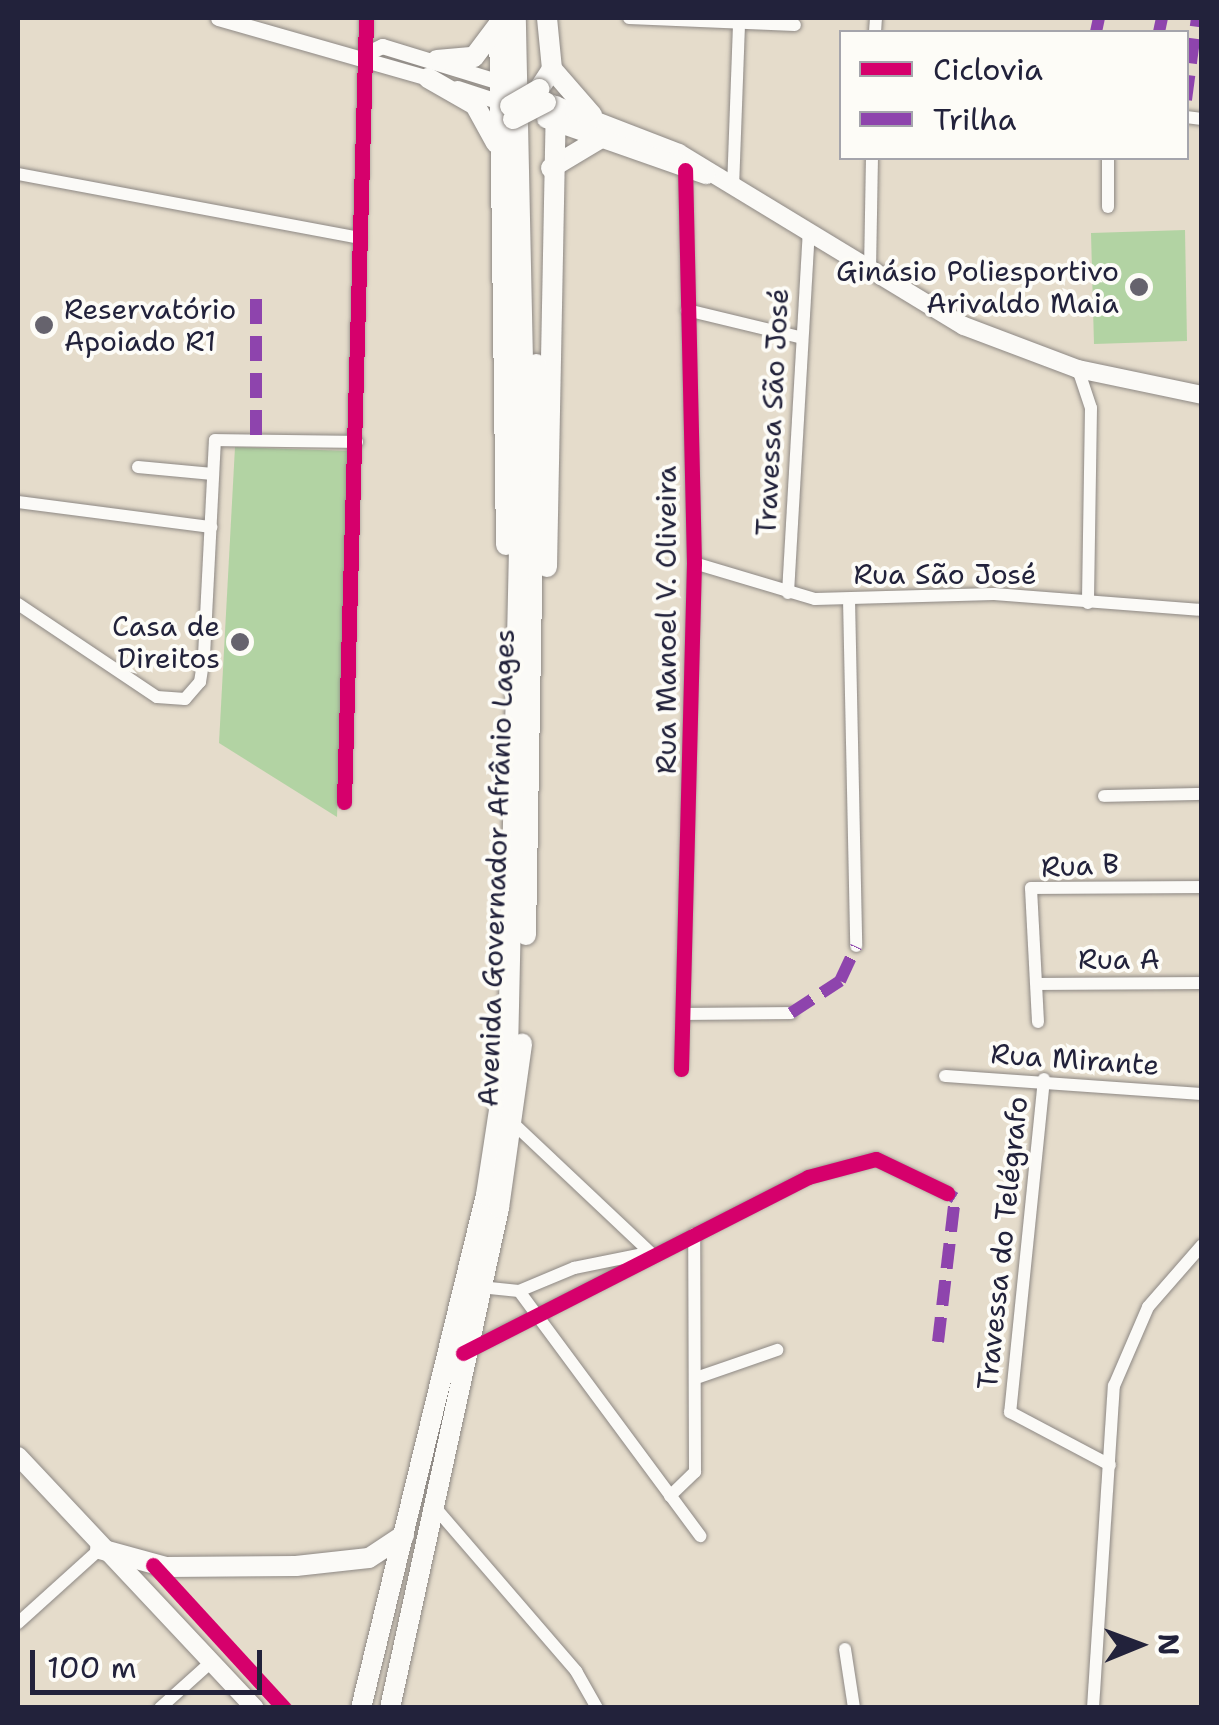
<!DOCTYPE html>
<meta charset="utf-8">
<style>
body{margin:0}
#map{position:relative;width:1219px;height:1725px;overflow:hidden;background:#e5dccb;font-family:"Shantell Sans",sans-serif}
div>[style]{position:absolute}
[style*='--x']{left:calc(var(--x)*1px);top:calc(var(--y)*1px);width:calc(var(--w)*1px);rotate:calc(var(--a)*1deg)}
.green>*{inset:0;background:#b2d3a3}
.roads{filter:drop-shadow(0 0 2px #8d8884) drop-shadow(0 0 2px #8d8884)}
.minor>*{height:12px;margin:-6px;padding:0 6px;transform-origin:6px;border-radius:6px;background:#fbfaf7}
.tertiary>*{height:15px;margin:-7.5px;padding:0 7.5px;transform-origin:7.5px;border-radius:7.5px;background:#fbfaf7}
.secondary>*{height:18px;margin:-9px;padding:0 9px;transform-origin:9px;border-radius:9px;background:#fbfaf7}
.primary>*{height:20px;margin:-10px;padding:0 10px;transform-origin:10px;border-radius:10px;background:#fbfaf7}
.bridges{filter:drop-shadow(0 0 2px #8d8884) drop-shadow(0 0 2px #8d8884)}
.primary-bridge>*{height:20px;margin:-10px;padding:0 10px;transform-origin:10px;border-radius:10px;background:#fbfaf7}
.quiet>*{height:12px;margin-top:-6px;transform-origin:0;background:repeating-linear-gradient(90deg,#8e44ad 0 25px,transparent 0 37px)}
.cycleway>*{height:15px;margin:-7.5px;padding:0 7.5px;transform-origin:7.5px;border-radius:7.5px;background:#d6006c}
.dots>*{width:28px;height:28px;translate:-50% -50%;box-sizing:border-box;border:5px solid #fdfcf7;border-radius:50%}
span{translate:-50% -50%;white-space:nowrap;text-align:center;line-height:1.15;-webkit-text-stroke:8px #fdfcf7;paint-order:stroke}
.poi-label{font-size:28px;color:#22223b}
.right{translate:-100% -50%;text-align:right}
.left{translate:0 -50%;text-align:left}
.street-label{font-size:28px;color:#22223b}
.frame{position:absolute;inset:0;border:20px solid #22223b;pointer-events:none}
.legend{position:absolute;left:839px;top:30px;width:350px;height:130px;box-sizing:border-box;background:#fdfcf7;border:2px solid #a5a5ac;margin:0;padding:12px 18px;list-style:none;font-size:30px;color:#22223b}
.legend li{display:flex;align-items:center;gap:20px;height:50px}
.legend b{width:50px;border:2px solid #a5a5ac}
.north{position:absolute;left:1089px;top:1595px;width:100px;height:100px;-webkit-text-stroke:8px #fdfcf7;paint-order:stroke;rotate:89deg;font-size:28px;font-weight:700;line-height:40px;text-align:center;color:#22223b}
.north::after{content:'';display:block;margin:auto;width:35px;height:45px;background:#22223b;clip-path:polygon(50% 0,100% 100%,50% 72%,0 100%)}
.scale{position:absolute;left:30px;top:1650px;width:232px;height:45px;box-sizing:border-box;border:5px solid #22223b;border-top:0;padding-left:12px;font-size:30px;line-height:35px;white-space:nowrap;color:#22223b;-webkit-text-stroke:8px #fdfcf7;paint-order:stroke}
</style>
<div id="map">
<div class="green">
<i style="clip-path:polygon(1185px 230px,1187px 341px,1094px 344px,1091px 233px)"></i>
<i style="clip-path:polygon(235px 447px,350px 451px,337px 817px,219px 743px)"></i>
</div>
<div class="roads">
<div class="minor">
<i style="--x:629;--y:18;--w:166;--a:2.4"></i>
<i style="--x:875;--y:32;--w:14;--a:-86"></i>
<i style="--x:1186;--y:117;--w:16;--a:7"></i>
<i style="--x:1108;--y:158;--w:49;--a:90"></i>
<i style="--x:18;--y:174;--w:348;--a:10.6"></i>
<i style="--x:733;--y:188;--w:166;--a:-87.9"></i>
<i style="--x:870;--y:271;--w:113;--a:-89"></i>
<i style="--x:687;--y:310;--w:115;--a:13.6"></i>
<i style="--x:1078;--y:369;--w:41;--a:71.6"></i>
<i style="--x:1091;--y:408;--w:195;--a:90.9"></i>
<i style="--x:138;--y:467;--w:75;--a:5.3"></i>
<i style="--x:18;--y:502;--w:195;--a:7.4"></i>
<i style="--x:694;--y:563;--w:126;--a:16.6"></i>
<i style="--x:815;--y:599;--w:179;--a:-1.6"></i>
<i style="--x:994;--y:594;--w:209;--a:4.4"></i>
<i style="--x:788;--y:593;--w:360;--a:-86.7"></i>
<i style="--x:849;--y:599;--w:347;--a:88.8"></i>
<i style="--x:18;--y:604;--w:167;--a:33.8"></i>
<i style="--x:157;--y:697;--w:28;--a:4"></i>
<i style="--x:185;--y:699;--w:23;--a:-49"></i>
<i style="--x:200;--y:682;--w:26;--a:-81"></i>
<i style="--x:204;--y:656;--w:216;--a:-87.1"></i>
<i style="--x:215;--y:440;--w:142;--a:0.8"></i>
<i style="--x:1104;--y:796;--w:98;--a:-1.2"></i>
<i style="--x:344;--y:802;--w:784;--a:-88.39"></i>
<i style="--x:1037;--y:984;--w:165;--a:-0.3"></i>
<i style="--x:686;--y:1014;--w:105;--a:-0.5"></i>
<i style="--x:1038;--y:1022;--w:134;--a:-93"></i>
<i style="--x:1031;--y:888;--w:171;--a:-0.3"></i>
<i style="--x:681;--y:1069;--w:506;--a:-88.53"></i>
<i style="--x:694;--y:563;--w:393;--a:-91.3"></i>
<i style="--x:945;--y:1076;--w:258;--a:4"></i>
<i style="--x:1044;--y:1079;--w:335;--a:95.8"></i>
<i style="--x:1010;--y:1412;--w:113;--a:27.9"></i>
<i style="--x:515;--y:1125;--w:187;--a:43.3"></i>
<i style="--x:480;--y:1287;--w:39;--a:6"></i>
<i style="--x:519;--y:1291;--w:60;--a:-22.7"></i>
<i style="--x:574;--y:1268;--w:76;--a:-11.5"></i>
<i style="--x:519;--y:1291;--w:305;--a:53.5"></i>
<i style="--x:465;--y:1352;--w:385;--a:-27"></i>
<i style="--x:808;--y:1177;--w:70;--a:-14.8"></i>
<i style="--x:876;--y:1159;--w:79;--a:25.6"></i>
<i style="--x:699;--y:1377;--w:83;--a:-19.1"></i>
<i style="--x:670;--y:1496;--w:35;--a:-44"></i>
<i style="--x:695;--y:1472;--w:238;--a:-90.2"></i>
<i style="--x:432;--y:1504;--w:221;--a:49.2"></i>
<i style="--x:576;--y:1671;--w:43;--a:60.4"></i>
<i style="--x:18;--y:1623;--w:110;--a:-42.1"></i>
<i style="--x:845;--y:1649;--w:60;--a:81.3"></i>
<i style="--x:160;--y:1708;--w:67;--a:-42"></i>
<i style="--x:1093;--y:1708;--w:323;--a:-86.3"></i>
<i style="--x:1114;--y:1386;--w:86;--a:-66.7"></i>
<i style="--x:1148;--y:1307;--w:82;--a:-48.9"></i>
</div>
<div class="tertiary">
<i style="--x:218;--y:18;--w:226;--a:15.9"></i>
<i style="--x:365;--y:54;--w:19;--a:-25"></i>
<i style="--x:382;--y:46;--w:123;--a:17"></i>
<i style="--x:457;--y:88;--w:45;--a:18"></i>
</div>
<div class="secondary">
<i style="--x:552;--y:104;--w:136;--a:21.1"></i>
<i style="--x:679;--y:153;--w:333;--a:31.3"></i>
<i style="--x:964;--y:326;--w:122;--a:20.7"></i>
<i style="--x:1078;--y:369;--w:127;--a:11.8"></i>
<i style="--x:546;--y:119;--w:170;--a:19.3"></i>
<i style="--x:18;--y:1456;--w:346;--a:46.8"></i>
</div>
<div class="primary">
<i style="--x:499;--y:18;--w:527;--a:89.24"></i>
<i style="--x:437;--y:60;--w:37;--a:-5"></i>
<i style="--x:474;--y:57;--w:39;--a:-53"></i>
<i style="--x:552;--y:69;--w:61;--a:49"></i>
<i style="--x:428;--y:78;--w:54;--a:29.9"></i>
<i style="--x:475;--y:105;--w:43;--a:61.1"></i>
<i style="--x:539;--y:89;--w:24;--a:-57"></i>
<i style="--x:552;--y:69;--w:51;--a:-95.6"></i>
<i style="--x:551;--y:168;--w:58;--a:-31"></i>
<i style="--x:547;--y:567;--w:461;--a:-88.9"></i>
<i style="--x:526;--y:935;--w:571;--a:-89"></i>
<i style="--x:100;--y:1549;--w:68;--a:15.3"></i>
<i style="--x:166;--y:1567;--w:130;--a:-0.4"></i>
<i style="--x:296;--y:1566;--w:73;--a:-6.3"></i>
<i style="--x:369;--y:1558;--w:42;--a:-33.3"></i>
<i style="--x:361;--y:1708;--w:528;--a:-76.31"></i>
<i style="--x:486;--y:1195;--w:145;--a:-81.3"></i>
<i style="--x:508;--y:1052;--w:690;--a:-88.75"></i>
<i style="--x:523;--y:362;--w:344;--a:-91.2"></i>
<i style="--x:390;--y:1708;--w:512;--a:-77.7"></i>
<i style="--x:499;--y:1208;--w:166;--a:-82"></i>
</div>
</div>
<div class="bridges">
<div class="primary-bridge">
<i style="--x:510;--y:106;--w:34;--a:-30"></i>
<i style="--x:513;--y:119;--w:37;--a:-27"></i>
</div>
</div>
<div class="quiet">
<i style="--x:1096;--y:32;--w:14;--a:-78"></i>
<i style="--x:1159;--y:32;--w:14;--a:-78"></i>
<i style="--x:1186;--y:100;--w:83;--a:-82.4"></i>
<i style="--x:256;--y:299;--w:141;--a:90"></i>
<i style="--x:791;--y:1013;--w:59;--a:-33.1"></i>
<i style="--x:840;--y:981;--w:38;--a:-65"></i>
<i style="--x:938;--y:1342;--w:145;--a:-83.3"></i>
<i style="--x:955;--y:1198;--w:9;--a:-148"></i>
</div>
<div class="cycleway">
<i style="--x:344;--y:802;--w:784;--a:-88.39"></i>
<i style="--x:681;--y:1069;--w:506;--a:-88.53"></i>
<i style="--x:694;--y:563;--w:393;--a:-91.3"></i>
<i style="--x:463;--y:1353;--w:387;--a:-27"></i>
<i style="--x:808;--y:1177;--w:70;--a:-14.8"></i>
<i style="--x:876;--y:1159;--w:79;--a:25.6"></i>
<i style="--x:153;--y:1565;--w:194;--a:47.5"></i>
</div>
<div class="dots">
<i style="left:1139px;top:287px;background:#66636d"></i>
<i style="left:44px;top:325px;background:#66636d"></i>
<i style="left:240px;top:642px;background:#66636d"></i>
</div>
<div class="poi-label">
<span class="right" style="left:1119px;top:287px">Ginásio Poliesportivo<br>Arivaldo Maia</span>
<span class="left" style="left:64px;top:325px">Reservatório<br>Apoiado R1</span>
<span class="right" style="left:220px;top:642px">Casa de<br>Direitos</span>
</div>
<div class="street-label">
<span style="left:772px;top:412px;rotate:-87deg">Travessa São José</span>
<span style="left:945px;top:574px">Rua São José</span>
<span style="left:666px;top:620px;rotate:-90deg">Rua Manoel V. Oliveira</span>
<span style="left:1080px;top:865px;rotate:-3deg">Rua B</span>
<span style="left:496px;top:868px;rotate:-88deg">Avenida Governador Afrânio Lages</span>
<span style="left:1119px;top:959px">Rua A</span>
<span style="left:1075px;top:1059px;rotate:4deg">Rua Mirante</span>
<span style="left:1002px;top:1243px;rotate:-84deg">Travessa do Telégrafo</span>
</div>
<div class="frame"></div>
<ul class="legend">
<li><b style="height:12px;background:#d6006c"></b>Ciclovia</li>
<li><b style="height:12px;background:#8e44ad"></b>Trilha</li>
</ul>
<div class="north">N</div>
<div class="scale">100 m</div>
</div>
